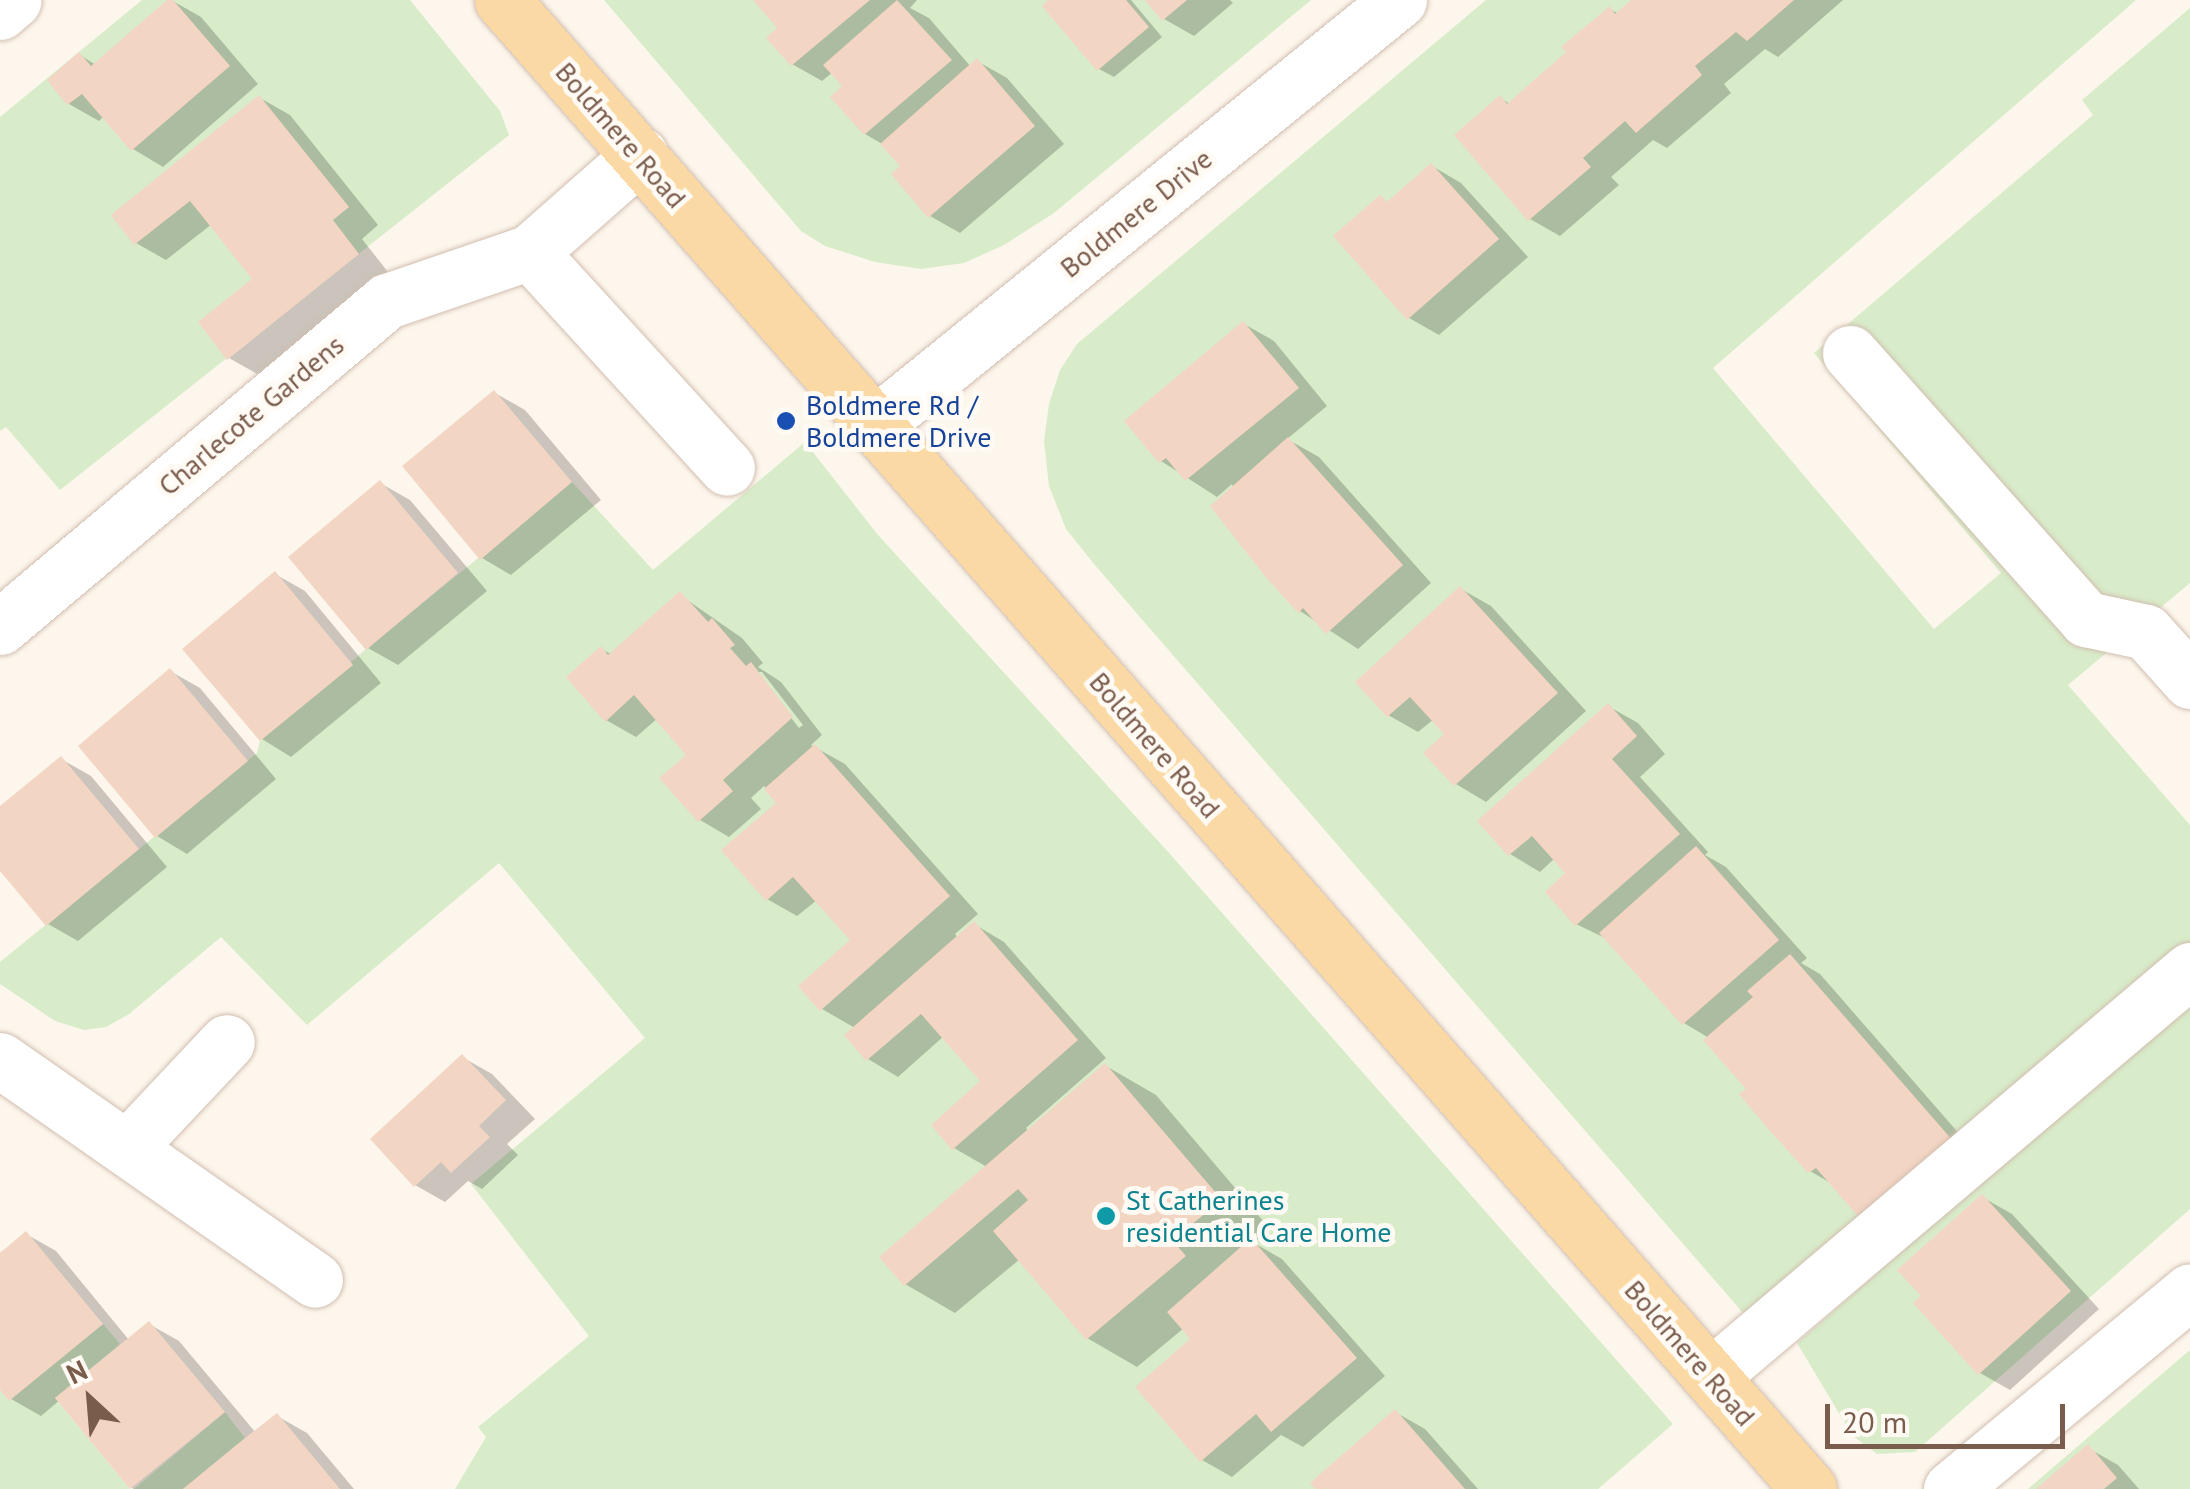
<!DOCTYPE html>
<style>
body{margin:0}
#map{position:relative;width:2190px;height:1489px;overflow:hidden;background:#fdf6ec;font-family:"PT Sans",sans-serif}
div>[style]{position:absolute}
[style*='--x']{left:calc(var(--x)*1px);top:calc(var(--y)*1px);width:calc(var(--w)*1px);rotate:calc(var(--a)*1deg)}
.green>*{inset:0;background:#d8ecc9}
.shadow>*{inset:0;background:#0003}
.building>*{inset:0;background:#f3d5c3}
.roads{filter:drop-shadow(0 0 2px #d1beb0) drop-shadow(0 0 2px #d1beb0)}
.minor>*{height:55px;margin:-27.5px;padding:0 27.5px;transform-origin:27.5px;border-radius:27.5px;background:#fff}
.major>*{height:55px;margin:-27.5px;padding:0 27.5px;transform-origin:27.5px;border-radius:27.5px;background:#fbd9a5}
.dots>*{width:28px;height:28px;translate:-50% -50%;box-sizing:border-box;border:5px solid #fffaf3;border-radius:50%}
span{translate:-50% -50%;white-space:nowrap;text-align:center;line-height:1.15;-webkit-text-stroke:10px #fffaf3;paint-order:stroke}
.street-label{font-size:28px;color:#7a5c4d}
.transit-label{font-size:28px;color:#164399}
.left{translate:0 -50%;text-align:left}
.culture-label{font-size:28px;color:#0d838f}
.north{position:absolute;left:40px;top:1349px;width:100px;height:100px;-webkit-text-stroke:8px #fffaf3;paint-order:stroke;rotate:334deg;font-size:28px;font-weight:700;line-height:40px;text-align:center;color:#7a5c4d}
.north::after{content:'';display:block;margin:auto;width:35px;height:45px;background:#7a5c4d;clip-path:polygon(50% 0,100% 100%,50% 72%,0 100%)}
.scale{position:absolute;left:1825px;top:1404px;width:240px;height:45px;box-sizing:border-box;border:5px solid #7a5c4d;border-top:0;padding-left:12px;font-size:30px;line-height:35px;white-space:nowrap;color:#7a5c4d;-webkit-text-stroke:8px #fffaf3;paint-order:stroke}
</style>
<div id="map">
<div class="green">
<i style="clip-path:polygon(142px 0,410px 0,500px 111px,509px 135px,60px 490px,6px 427px,0 431px,0 117px)"></i>
<i style="clip-path:polygon(604px 0,1311px 0,1054px 213px,1004px 245px,964px 263px,921px 269px,875px 262px,825px 246px,801px 231px)"></i>
<i style="clip-path:polygon(1486px 0,2136px 0,1713px 368px,1934px 629px,2001px 573px,1814px 353px,2093px 115px,2082px 100px,2190px 8px,2190px 583px,2068px 685px,2190px 825px,2190px 948px,1750px 1321px,1094px 564px,1066px 529px,1049px 486px,1044px 441px,1049px 404px,1060px 370px,1077px 344px)"></i>
<i style="clip-path:polygon(805px 442px,878px 535px,1170px 854px,1673px 1424px,1598px 1489px,455px 1489px,486px 1437px,478px 1427px,589px 1336px,471px 1184px,645px 1038px,499px 863px,307px 1025px,221px 937px,129px 1014px,106px 1027px,84px 1030px,55px 1021px,0 984px,0 962px,257px 753px,260px 741px,366px 649px,572px 482px,653px 570px)"></i>
<i style="clip-path:polygon(2190px 999px,2190px 1209px,1915px 1452px,1877px 1454px,1852px 1435px,1797px 1343px)"></i>
<i style="clip-path:polygon(103px 1324px,120px 1344px,55px 1398px,130px 1489px,0 1489px,0 1390px,9px 1400px)"></i>
<i style="clip-path:polygon(2190px 1350px,2190px 1489px,2028px 1489px)"></i>
<i style="clip-path:polygon(225px 1412px,245px 1438px,183px 1489px,134px 1489px)"></i>
</div>
<div class="shadow">
<i style="clip-path:polygon(171px 0,201px 17px,258px 84px,163px 167px,133px 149px,104px 116px,99px 121px,69px 104px,80px 55px,96px 65px)"></i>
<i style="clip-path:polygon(757px 0,917px 0,910px 8px,929px 18px,971px 67px,977px 61px,1007px 78px,1064px 144px,960px 233px,930px 216px,904px 167px,884px 145px,865px 134px,846px 87px,833px 72px,822px 81px,792px 64px,780px 28px)"></i>
<i style="clip-path:polygon(1052px 0,1131px 0,1162px 37px,1114px 77px,1099px 69px)"></i>
<i style="clip-path:polygon(1148px 0,1230px 0,1233px 3px,1194px 36px,1164px 19px)"></i>
<i style="clip-path:polygon(1634px 0,1843px 0,1778px 57px,1765px 49px,1724px 84px,1731px 93px,1667px 148px,1653px 140px,1611px 177px,1619px 185px,1560px 236px,1530px 219px,1500px 98px,1510px 104px,1570px 52px,1610px 9px,1619px 14px)"></i>
<i style="clip-path:polygon(260px 98px,290px 115px,378px 225px,362px 239px,388px 272px,259px 375px,229px 358px,256px 280px,212px 224px,166px 260px,136px 243px)"></i>
<i style="clip-path:polygon(1432px 166px,1461px 183px,1528px 257px,1439px 335px,1409px 318px,1380px 198px,1389px 203px)"></i>
<i style="clip-path:polygon(1244px 324px,1274px 341px,1327px 406px,1287px 439px,1319px 457px,1431px 583px,1358px 649px,1300px 611px,1265px 573px,1232px 484px,1217px 497px,1161px 461px)"></i>
<i style="clip-path:polygon(495px 393px,525px 410px,601px 500px,511px 575px,482px 558px)"></i>
<i style="clip-path:polygon(380px 483px,410px 500px,487px 591px,398px 665px,368px 648px)"></i>
<i style="clip-path:polygon(275px 574px,305px 591px,381px 683px,291px 757px,262px 739px)"></i>
<i style="clip-path:polygon(1461px 589px,1491px 606px,1586px 711px,1486px 802px,1456px 784px,1427px 753px,1447px 734px,1434px 719px,1418px 732px,1388px 715px)"></i>
<i style="clip-path:polygon(evenodd,680px 595px,742px 638px,763px 663px,758px 667px,781px 682px,822px 735px,811px 745px,845px 764px,978px 914px,955px 934px,958px 938px,974px 924px,1004px 942px,1106px 1058px,1026px 1128px,1029px 1132px,1106px 1066px,1156px 1095px,1270px 1229px,1254px 1243px,1282px 1259px,1385px 1376px,1303px 1447px,1281px 1435px,1232px 1477px,1202px 1460px,1138px 1388px,1194px 1340px,1184px 1328px,1137px 1367px,1087px 1338px,1020px 1259px,955px 1313px,905px 1284px,882px 1257px,987px 1167px,954px 1148px,934px 1125px,984px 1082px,944px 1036px,898px 1077px,868px 1059px,847px 1035px,855px 1028px,822px 1009px,802px 986px,853px 940px,817px 900px,797px 916px,767px 899px,725px 851px,779px 803px,764px 786px,751px 798px,761px 809px,729px 837px,700px 820px,663px 778px,690px 755px,658px 718px,636px 737px,606px 720px,569px 677px,602px 649px,612px 655px,680px 595px,756px 672px,762px 672px,803px 725px,799px 728px,756px 672px)"></i>
<i style="clip-path:polygon(170px 671px,200px 688px,276px 779px,187px 854px,157px 836px,81px 746px)"></i>
<i style="clip-path:polygon(1608px 706px,1638px 723px,1665px 754px,1640px 777px,1708px 852px,1705px 855px,1726px 867px,1807px 958px,1801px 963px,1820px 974px,1982px 1160px,1834px 1185px,1810px 1171px,1709px 1038px,1684px 1023px,1609px 940px,1576px 924px,1569px 873px,1555px 858px,1540px 872px,1510px 854px,1480px 822px)"></i>
<i style="clip-path:polygon(61px 759px,91px 776px,167px 867px,78px 941px,48px 924px,0 867px,0 810px)"></i>
<i style="clip-path:polygon(462px 1057px,492px 1074px,535px 1119px,507px 1144px,518px 1155px,482px 1189px,468px 1181px,445px 1202px,415px 1185px)"></i>
<i style="clip-path:polygon(1982px 1197px,2012px 1214px,2099px 1309px,2010px 1390px,1980px 1373px)"></i>
<i style="clip-path:polygon(26px 1234px,56px 1251px,129px 1340px,149px 1324px,179px 1341px,256px 1433px,277px 1416px,307px 1433px,354px 1489px,133px 1489px,60px 1400px,41px 1416px,11px 1399px,0 1386px,0 1253px)"></i>
<i style="clip-path:polygon(1395px 1412px,1425px 1429px,1478px 1489px,1319px 1489px)"></i>
<i style="clip-path:polygon(2088px 1448px,2118px 1465px,2139px 1489px,2040px 1489px)"></i>
</div>
<div class="building">
<i style="clip-path:polygon(167px 0,173px 0,230px 66px,131px 151px,82px 94px,67px 105px,47px 80px,79px 52px,91px 66px)"></i>
<i style="clip-path:polygon(753px 0,870px 0,791px 66px,766px 38px,777px 28px)"></i>
<i style="clip-path:polygon(897px 0,952px 60px,864px 135px,830px 97px,842px 86px,823px 65px)"></i>
<i style="clip-path:polygon(1048px 0,1126px 0,1149px 27px,1097px 71px,1042px 6px)"></i>
<i style="clip-path:polygon(1145px 0,1187px 0,1162px 21px)"></i>
<i style="clip-path:polygon(1631px 0,1794px 0,1747px 41px,1736px 32px,1695px 66px,1702px 75px,1636px 133px,1625px 121px,1583px 158px,1591px 167px,1528px 221px,1454px 135px,1500px 95px,1507px 104px,1566px 52px,1561px 47px,1610px 6px,1615px 14px)"></i>
<i style="clip-path:polygon(977px 58px,1035px 126px,928px 218px,891px 174px,900px 166px,880px 144px)"></i>
<i style="clip-path:polygon(259px 95px,349px 207px,333px 220px,359px 254px,227px 360px,198px 322px,252px 279px,214px 231px,190px 201px,134px 245px,111px 215px)"></i>
<i style="clip-path:polygon(1431px 163px,1499px 239px,1407px 320px,1333px 236px,1380px 195px,1387px 202px)"></i>
<i style="clip-path:polygon(1243px 321px,1299px 388px,1185px 481px,1166px 458px,1159px 463px,1124px 421px)"></i>
<i style="clip-path:polygon(494px 390px,572px 482px,480px 560px,402px 466px)"></i>
<i style="clip-path:polygon(1288px 437px,1403px 565px,1326px 634px,1303px 608px,1298px 613px,1264px 575px,1210px 506px)"></i>
<i style="clip-path:polygon(380px 480px,458px 573px,366px 650px,288px 557px)"></i>
<i style="clip-path:polygon(275px 571px,353px 665px,260px 741px,182px 649px)"></i>
<i style="clip-path:polygon(1460px 586px,1558px 693px,1454px 786px,1423px 753px,1444px 734px,1410px 697px,1387px 717px,1355px 682px)"></i>
<i style="clip-path:polygon(680px 591px,708px 622px,712px 618px,735px 645px,730px 648px,746px 666px,751px 662px,793px 717px,723px 780px,733px 791px,698px 822px,659px 778px,686px 755px,634px 695px,605px 722px,566px 677px,601px 646px,608px 655px)"></i>
<i style="clip-path:polygon(170px 668px,248px 761px,155px 838px,78px 746px)"></i>
<i style="clip-path:polygon(1608px 703px,1637px 736px,1612px 759px,1680px 834px,1575px 926px,1545px 892px,1565px 873px,1532px 836px,1508px 856px,1477px 821px)"></i>
<i style="clip-path:polygon(815px 744px,950px 896px,820px 1011px,798px 986px,850px 940px,793px 877px,766px 901px,721px 850px,776px 803px,764px 789px)"></i>
<i style="clip-path:polygon(61px 756px,139px 849px,46px 926px,0 871px,0 806px)"></i>
<i style="clip-path:polygon(1696px 846px,1779px 940px,1682px 1025px,1599px 933px)"></i>
<i style="clip-path:polygon(974px 921px,1078px 1040px,952px 1150px,931px 1125px,980px 1081px,921px 1014px,866px 1061px,844px 1035px)"></i>
<i style="clip-path:polygon(1790px 954px,1954px 1142px,1863px 1222px,1816px 1168px,1808px 1173px,1770px 1131px,1739px 1094px,1746px 1089px,1703px 1040px,1753px 997px,1747px 991px)"></i>
<i style="clip-path:polygon(462px 1054px,506px 1100px,479px 1126px,490px 1137px,451px 1173px,441px 1162px,414px 1187px,370px 1139px)"></i>
<i style="clip-path:polygon(1105px 1063px,1222px 1200px,1172px 1240px,1186px 1256px,1086px 1340px,993px 1231px,1028px 1200px,1018px 1189px,904px 1286px,879px 1257px)"></i>
<i style="clip-path:polygon(1982px 1194px,2071px 1291px,1978px 1375px,1913px 1303px,1921px 1296px,1897px 1270px)"></i>
<i style="clip-path:polygon(26px 1231px,103px 1324px,9px 1401px,0 1390px,0 1253px)"></i>
<i style="clip-path:polygon(1251px 1238px,1357px 1358px,1271px 1432px,1256px 1414px,1200px 1462px,1135px 1387px,1190px 1339px,1167px 1312px)"></i>
<i style="clip-path:polygon(149px 1321px,225px 1412px,130px 1489px,55px 1398px)"></i>
<i style="clip-path:polygon(1395px 1409px,1465px 1489px,1315px 1489px,1310px 1483px)"></i>
<i style="clip-path:polygon(277px 1413px,340px 1489px,183px 1489px,245px 1438px)"></i>
<i style="clip-path:polygon(2088px 1444px,2117px 1478px,2104px 1489px,2036px 1489px)"></i>
</div>
<div class="roads">
<div class="minor">
<i style="--x:0;--y:12;--w:18;--a:-41"></i>
<i style="--x:530;--y:252;--w:292;--a:47.6"></i>
<i style="--x:1850;--y:353;--w:356;--a:48.4"></i>
<i style="--x:2086;--y:619;--w:61;--a:12.2"></i>
<i style="--x:2146;--y:632;--w:66;--a:48.1"></i>
<i style="--x:873;--y:426;--w:677;--a:-39"></i>
<i style="--x:0;--y:627;--w:506;--a:-40.11"></i>
<i style="--x:387;--y:301;--w:151;--a:-18.9"></i>
<i style="--x:530;--y:252;--w:147;--a:-41.4"></i>
<i style="--x:0;--y:1060;--w:384;--a:34.9"></i>
<i style="--x:128;--y:1147;--w:144;--a:-46.7"></i>
<i style="--x:1711;--y:1376;--w:628;--a:-40.28"></i>
<i style="--x:1951;--y:1489;--w:310;--a:-39.6"></i>
</div>
<div class="major">
<i style="--x:502;--y:0;--w:1981;--a:48.72"></i>
</div>
</div>
<div class="dots">
<i style="left:786px;top:421px;background:#1a4fb4"></i>
<i style="left:1106px;top:1216px;background:#0f9aa8"></i>
</div>
<div class="street-label">
<span style="left:621px;top:135px;rotate:49deg">Boldmere Road</span>
<span style="left:1136px;top:213px;rotate:-39deg">Boldmere Drive</span>
<span style="left:251px;top:415px;rotate:-40deg">Charlecote Gardens</span>
<span style="left:1155px;top:745px;rotate:49deg">Boldmere Road</span>
<span style="left:1690px;top:1353px;rotate:49deg">Boldmere Road</span>
</div>
<div class="transit-label">
<span class="left" style="left:806px;top:421px">Boldmere Rd /<br>Boldmere Drive</span>
</div>
<div class="culture-label">
<span class="left" style="left:1126px;top:1216px">St Catherines<br>residential Care Home</span>
</div>
<div class="north">N</div>
<div class="scale">20 m</div>
</div>
